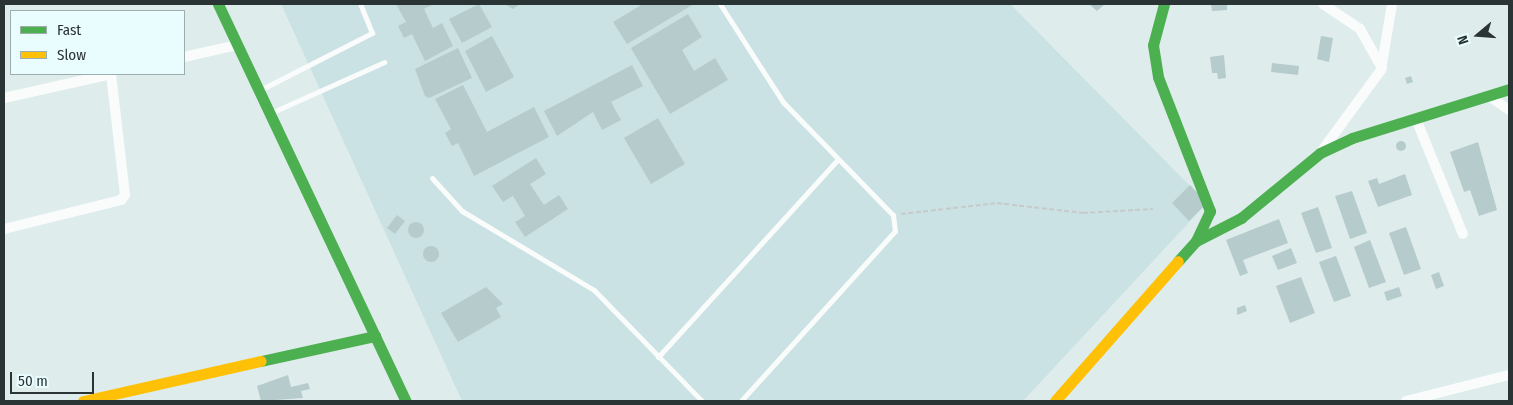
<!DOCTYPE html>
<style>
body{margin:0}
#map{position:relative;width:1513px;height:405px;overflow:hidden;background:#dfecec;font-family:"Fira Sans Condensed",sans-serif}
div>[style]{position:absolute}
[style*='--x']{left:calc(var(--x)*1px);top:calc(var(--y)*1px);width:calc(var(--w)*1px);rotate:calc(var(--a)*1deg)}
.built>*{inset:0;background:#cae2e3}
.building>*{inset:0;background:#b6cbcc}
.round{border-radius:50%}
.path>*{height:2px;margin-top:-1px;transform-origin:0;background:repeating-linear-gradient(90deg,#c6caca 0 5px,transparent 0 7.5px)}
.lane>*{height:5px;margin:-2.5px;padding:0 2.5px;transform-origin:2.5px;border-radius:2.5px;background:#fafcfc}
.street>*{height:10px;margin:-5px;padding:0 5px;transform-origin:5px;border-radius:5px;background:#fafcfc}
.fast>*{height:11px;margin:-5.5px;padding:0 5.5px;transform-origin:5.5px;border-radius:5.5px;background:#4caf50}
.slow>*{height:11px;margin:-5.5px;padding:0 5.5px;transform-origin:5.5px;border-radius:5.5px;background:#ffc107}
span{translate:-50% -50%;white-space:nowrap;text-align:center;line-height:1.15;-webkit-text-stroke:5px #eafdfe;paint-order:stroke}
.frame{position:absolute;inset:0;border:5px solid #2b3435;pointer-events:none}
.legend{position:absolute;left:10px;top:10px;width:175px;height:65px;box-sizing:border-box;background:#eafdfe;border:1px solid #9eadae;margin:0;padding:6px 9px;list-style:none;font-size:15px;color:#2b3435}
.legend li{display:flex;align-items:center;gap:10px;height:25px}
.legend b{width:25px;border:1px solid #9eadae}
.north{position:absolute;left:1453px;top:10px;width:50px;height:50px;-webkit-text-stroke:4px #eafdfe;paint-order:stroke;rotate:252deg;font-size:14px;font-weight:700;line-height:20px;text-align:center;color:#2b3435}
.north::after{content:'';display:block;margin:auto;width:18px;height:22px;background:#2b3435;clip-path:polygon(50% 0,100% 100%,50% 72%,0 100%)}
.scale{position:absolute;left:10px;top:372px;width:84px;height:22px;box-sizing:border-box;border:2px solid #2b3435;border-top:0;padding-left:6px;font-size:15px;line-height:18px;white-space:nowrap;color:#2b3435;-webkit-text-stroke:4px #eafdfe;paint-order:stroke}
</style>
<div id="map">
<div class="built">
<i style="clip-path:polygon(281px 4px,1010px 4px,1207px 203px,1023px 401px,462px 401px)"></i>
</div>
<div class="building">
<i style="clip-path:polygon(396px 4px,434px 4px,424px 9px,433px 28px,442px 23px,453px 46px,425px 61px,412px 34px,404px 38px,398px 26px,406px 22px)"></i>
<i style="clip-path:polygon(479px 4px,492px 27px,462px 43px,449px 19px)"></i>
<i style="clip-path:polygon(505px 4px,520px 4px,513px 9px)"></i>
<i style="clip-path:polygon(643px 4px,694px 4px,627px 44px,613px 22px)"></i>
<i style="clip-path:polygon(1089px 4px,1105px 4px,1097px 11px)"></i>
<i style="clip-path:polygon(1211px 4px,1227px 4px,1227px 10px,1212px 11px)"></i>
<i style="clip-path:polygon(688px 14px,702px 37px,682px 50px,694px 71px,715px 58px,728px 80px,670px 114px,631px 48px)"></i>
<i style="clip-path:polygon(492px 36px,514px 77px,486px 92px,465px 51px)"></i>
<i style="clip-path:polygon(1321px 36px,1333px 38px,1329px 62px,1317px 59px)"></i>
<i style="clip-path:polygon(458px 48px,472px 78px,429px 98px,425px 96px,415px 69px)"></i>
<i style="clip-path:polygon(1224px 55px,1226px 78px,1218px 79px,1217px 73px,1212px 73px,1210px 57px)"></i>
<i style="clip-path:polygon(1272px 63px,1299px 66px,1298px 75px,1271px 72px)"></i>
<i style="clip-path:polygon(632px 65px,643px 86px,611px 102px,621px 120px,602px 130px,593px 112px,557px 136px,544px 111px)"></i>
<i style="clip-path:polygon(1411px 76px,1413px 82px,1407px 84px,1405px 78px)"></i>
<i style="clip-path:polygon(463px 85px,487px 132px,534px 107px,549px 137px,474px 176px,458px 143px,452px 146px,445px 133px,451px 129px,435px 99px)"></i>
<i style="clip-path:polygon(658px 118px,685px 164px,651px 184px,624px 138px)"></i>
<i class="round" style="left:1396px;top:141px;width:10px;height:10px"></i>
<i style="clip-path:polygon(1478px 142px,1497px 210px,1479px 216px,1470px 190px,1464px 192px,1450px 152px)"></i>
<i style="clip-path:polygon(536px 158px,546px 174px,530px 184px,544px 205px,559px 195px,568px 209px,525px 237px,515px 222px,525px 216px,513px 196px,503px 202px,492px 186px)"></i>
<i style="clip-path:polygon(1405px 174px,1412px 195px,1378px 207px,1368px 181px,1377px 178px,1379px 184px)"></i>
<i style="clip-path:polygon(1190px 185px,1207px 203px,1189px 221px,1172px 203px)"></i>
<i style="clip-path:polygon(1352px 191px,1367px 233px,1350px 239px,1335px 196px)"></i>
<i style="clip-path:polygon(1318px 207px,1332px 248px,1316px 253px,1301px 213px)"></i>
<i style="clip-path:polygon(397px 215px,405px 221px,395px 234px,387px 228px)"></i>
<i style="clip-path:polygon(1279px 219px,1288px 243px,1243px 260px,1248px 273px,1240px 276px,1226px 240px)"></i>
<i class="round" style="left:408px;top:222px;width:16px;height:16px"></i>
<i style="clip-path:polygon(1406px 227px,1421px 269px,1404px 275px,1389px 233px)"></i>
<i style="clip-path:polygon(1370px 240px,1386px 282px,1369px 288px,1354px 247px)"></i>
<i class="round" style="left:423px;top:246px;width:16px;height:16px"></i>
<i style="clip-path:polygon(1291px 248px,1297px 263px,1278px 270px,1272px 256px)"></i>
<i style="clip-path:polygon(1336px 256px,1351px 296px,1334px 302px,1319px 262px)"></i>
<i style="clip-path:polygon(1439px 272px,1444px 286px,1436px 289px,1431px 275px)"></i>
<i style="clip-path:polygon(1301px 277px,1315px 313px,1290px 323px,1276px 286px)"></i>
<i style="clip-path:polygon(486px 287px,503px 304px,496px 308px,501px 317px,458px 342px,441px 313px)"></i>
<i style="clip-path:polygon(1399px 287px,1402px 296px,1387px 301px,1384px 292px)"></i>
<i style="clip-path:polygon(1245px 305px,1247px 311px,1237px 315px,1237px 308px)"></i>
<i style="clip-path:polygon(288px 375px,291px 387px,308px 383px,310px 389px,301px 391px,303px 398px,261px 401px,257px 386px)"></i>
</div>
<div class="path">
<i style="--x:901;--y:214;--w:97;--a:-6.5"></i>
<i style="--x:997;--y:203;--w:87;--a:6.6"></i>
<i style="--x:1083;--y:213;--w:70;--a:-3.3"></i>
</div>
<div class="lane">
<i style="--x:720;--y:4;--w:117;--a:57.3"></i>
<i style="--x:783;--y:102;--w:158;--a:45.8"></i>
<i style="--x:893;--y:215;--w:16;--a:83"></i>
<i style="--x:895;--y:231;--w:229;--a:132.2"></i>
<i style="--x:260;--y:90;--w:126;--a:-27"></i>
<i style="--x:372;--y:33;--w:31;--a:-112"></i>
<i style="--x:273;--y:112;--w:122;--a:-24.2"></i>
<i style="--x:432;--y:178;--w:45;--a:47.7"></i>
<i style="--x:462;--y:211;--w:154;--a:30.9"></i>
<i style="--x:594;--y:290;--w:155;--a:45.8"></i>
<i style="--x:658;--y:357;--w:266;--a:-47.7"></i>
</div>
<div class="street">
<i style="--x:1323;--y:4;--w:45;--a:34"></i>
<i style="--x:1360;--y:29;--w:45;--a:60.6"></i>
<i style="--x:184;--y:57;--w:54;--a:-12.8"></i>
<i style="--x:1489;--y:96;--w:24;--a:35"></i>
<i style="--x:4;--y:98;--w:110;--a:-12.6"></i>
<i style="--x:1416;--y:119;--w:124;--a:67.8"></i>
<i style="--x:1321;--y:152;--w:102;--a:-53.8"></i>
<i style="--x:1381;--y:70;--w:67;--a:-80.5"></i>
<i style="--x:4;--y:229;--w:121;--a:-13.9"></i>
<i style="--x:121;--y:200;--w:6;--a:-51"></i>
<i style="--x:125;--y:195;--w:122;--a:-96.6"></i>
<i style="--x:1406;--y:401;--w:106;--a:-14.2"></i>
</div>
<div class="fast">
<i style="--x:218;--y:4;--w:439;--a:64.7"></i>
<i style="--x:1164;--y:4;--w:42;--a:105"></i>
<i style="--x:1153;--y:45;--w:32;--a:81"></i>
<i style="--x:1158;--y:77;--w:144;--a:68.8"></i>
<i style="--x:1210;--y:211;--w:33;--a:115"></i>
<i style="--x:1178;--y:261;--w:27;--a:-48"></i>
<i style="--x:1196;--y:241;--w:51;--a:-27.1"></i>
<i style="--x:1241;--y:218;--w:102;--a:-39.4"></i>
<i style="--x:1320;--y:153;--w:35;--a:-25"></i>
<i style="--x:1352;--y:138;--w:164;--a:-17.3"></i>
<i style="--x:261;--y:361;--w:117;--a:-12.4"></i>
</div>
<div class="slow">
<i style="--x:83;--y:401;--w:182;--a:-12.7"></i>
<i style="--x:1055;--y:401;--w:186;--a:-48.7"></i>
</div>
<div class="frame"></div>
<ul class="legend">
<li><b style="height:6px;background:#4caf50"></b>Fast</li>
<li><b style="height:6px;background:#ffc107"></b>Slow</li>
</ul>
<div class="north">N</div>
<div class="scale">50 m</div>
</div>
